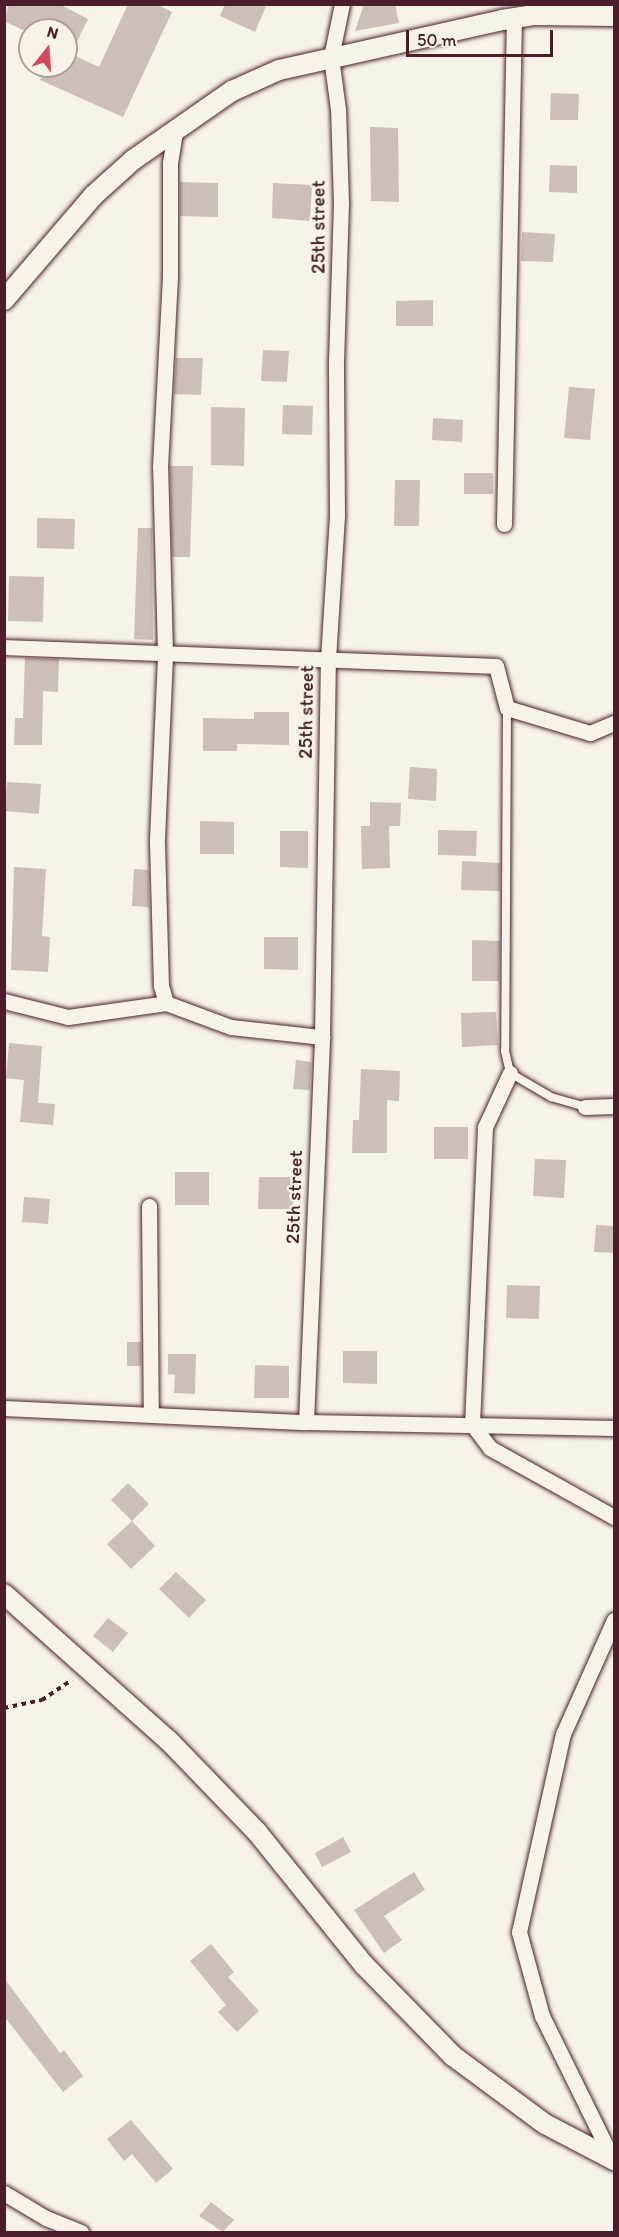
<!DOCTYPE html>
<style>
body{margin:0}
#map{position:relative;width:619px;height:2237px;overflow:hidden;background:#f7f3e8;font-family:Itim,sans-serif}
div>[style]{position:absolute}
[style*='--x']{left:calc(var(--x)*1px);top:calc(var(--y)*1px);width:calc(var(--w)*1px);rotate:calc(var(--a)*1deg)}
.building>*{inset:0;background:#ccbfb9}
.path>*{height:4px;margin-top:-2px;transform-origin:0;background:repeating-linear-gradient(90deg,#4a1f2b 0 4.5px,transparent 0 9px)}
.roads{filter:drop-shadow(0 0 2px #4a1f2b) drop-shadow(0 0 2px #4a1f2b)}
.service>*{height:8px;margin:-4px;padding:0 4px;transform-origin:4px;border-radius:4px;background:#f7f3e8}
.minor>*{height:15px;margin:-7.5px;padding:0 7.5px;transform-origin:7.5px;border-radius:7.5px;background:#f7f3e8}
.tertiary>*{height:20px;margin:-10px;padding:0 10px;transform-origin:10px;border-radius:10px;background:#f7f3e8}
span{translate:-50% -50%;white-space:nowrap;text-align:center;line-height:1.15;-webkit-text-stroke:5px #f7f3e8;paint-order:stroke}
.street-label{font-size:20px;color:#4a1f2b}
.frame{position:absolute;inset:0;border:6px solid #4a1f2b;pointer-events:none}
.north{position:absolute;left:18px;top:18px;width:60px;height:60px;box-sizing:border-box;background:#f7f3e8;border:2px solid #b29e9c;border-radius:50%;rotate:17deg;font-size:16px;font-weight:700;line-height:24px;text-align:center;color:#4a1f2b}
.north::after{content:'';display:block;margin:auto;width:21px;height:27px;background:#d1495b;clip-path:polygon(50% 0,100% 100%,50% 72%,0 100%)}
.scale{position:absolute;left:406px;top:30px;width:147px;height:27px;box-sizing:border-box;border:3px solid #4a1f2b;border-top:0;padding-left:8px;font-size:18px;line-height:21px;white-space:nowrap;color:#4a1f2b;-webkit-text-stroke:4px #f7f3e8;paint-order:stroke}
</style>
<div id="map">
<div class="building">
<i style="clip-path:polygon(9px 4px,59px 4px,88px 19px,71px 54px,99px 67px,128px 4px,156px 4px,172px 12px,123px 117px,40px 80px,47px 66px,66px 66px,66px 30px,23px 30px,4px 21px)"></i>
<i style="clip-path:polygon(225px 4px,267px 4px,255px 32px,220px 16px)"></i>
<i style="clip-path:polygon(364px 4px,395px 4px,399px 23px,355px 31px)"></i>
<i style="clip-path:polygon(551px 93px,579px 94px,578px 120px,550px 120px)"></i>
<i style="clip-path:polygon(370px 127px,398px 128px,399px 202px,371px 201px)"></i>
<i style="clip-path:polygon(550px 165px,577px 166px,577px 193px,549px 192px)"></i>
<i style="clip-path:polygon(180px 182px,218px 183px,218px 217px,180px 216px)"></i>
<i style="clip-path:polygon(273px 183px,312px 185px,310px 221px,272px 218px)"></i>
<i style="clip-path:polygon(522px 232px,555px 234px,553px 262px,521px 261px)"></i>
<i style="clip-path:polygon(433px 300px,433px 326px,396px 326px,396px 301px)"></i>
<i style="clip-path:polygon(263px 350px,289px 351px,287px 382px,261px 381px)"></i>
<i style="clip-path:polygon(176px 358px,203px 358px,201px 395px,174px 394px)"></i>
<i style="clip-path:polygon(569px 387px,595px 389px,590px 440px,564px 438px)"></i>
<i style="clip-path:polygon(283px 405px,313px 406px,312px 435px,282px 434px)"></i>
<i style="clip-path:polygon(211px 407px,245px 408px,244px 466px,211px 465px)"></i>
<i style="clip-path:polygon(433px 418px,463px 420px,462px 442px,432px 440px)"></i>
<i style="clip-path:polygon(170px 466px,193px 466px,190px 557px,172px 557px)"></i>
<i style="clip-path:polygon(464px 473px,493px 473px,493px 494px,464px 494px)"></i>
<i style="clip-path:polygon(395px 480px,420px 480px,419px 526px,394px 526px)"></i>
<i style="clip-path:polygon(37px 518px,75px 519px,74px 549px,37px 548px)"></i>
<i style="clip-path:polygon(138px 528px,152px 528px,153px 640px,134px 639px)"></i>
<i style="clip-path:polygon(9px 576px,44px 577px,43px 622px,8px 621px)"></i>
<i style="clip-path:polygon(25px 658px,59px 659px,58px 692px,43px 691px,42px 745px,14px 745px,15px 718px,23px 718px)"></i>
<i style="clip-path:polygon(254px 712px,289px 712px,289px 745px,237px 744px,237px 751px,203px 751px,203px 718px,254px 719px)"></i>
<i style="clip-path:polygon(410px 767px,437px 769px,436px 801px,408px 799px)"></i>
<i style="clip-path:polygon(7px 782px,41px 784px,39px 814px,5px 811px)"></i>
<i style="clip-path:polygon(370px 802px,401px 803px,400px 826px,389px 826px,390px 868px,362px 869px,361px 826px,370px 826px)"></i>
<i style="clip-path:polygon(200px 821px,234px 822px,234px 854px,200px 854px)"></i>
<i style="clip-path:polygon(438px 830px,477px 831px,476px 856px,438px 855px)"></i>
<i style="clip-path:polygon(280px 831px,308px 831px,308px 868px,280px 867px)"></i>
<i style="clip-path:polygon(462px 861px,500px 863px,500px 891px,461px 890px)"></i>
<i style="clip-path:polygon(14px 867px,46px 869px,42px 936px,50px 937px,48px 972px,11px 970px)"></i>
<i style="clip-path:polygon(134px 869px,148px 870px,149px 907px,132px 906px)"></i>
<i style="clip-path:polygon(264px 937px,298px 937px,298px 970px,264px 969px)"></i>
<i style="clip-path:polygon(472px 940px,500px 941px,499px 981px,472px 981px)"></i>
<i style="clip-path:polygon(496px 1012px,498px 1045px,462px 1047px,461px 1013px)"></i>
<i style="clip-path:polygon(9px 1043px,42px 1046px,38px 1103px,55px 1104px,53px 1125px,20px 1122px,24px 1080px,6px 1078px)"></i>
<i style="clip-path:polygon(296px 1060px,311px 1062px,310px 1090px,293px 1089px)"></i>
<i style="clip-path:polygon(361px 1069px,400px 1071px,399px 1101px,387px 1100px,387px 1153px,352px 1153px,353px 1120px,359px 1120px)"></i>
<i style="clip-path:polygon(434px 1127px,468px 1127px,468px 1159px,434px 1159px)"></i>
<i style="clip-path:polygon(535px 1159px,566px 1160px,564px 1198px,533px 1196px)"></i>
<i style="clip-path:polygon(175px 1172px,209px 1172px,209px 1205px,175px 1205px)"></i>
<i style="clip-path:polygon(259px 1177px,293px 1177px,293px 1209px,258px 1209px)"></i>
<i style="clip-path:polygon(24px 1197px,50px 1199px,48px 1224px,22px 1222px)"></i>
<i style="clip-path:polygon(596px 1225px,615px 1226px,615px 1253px,594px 1252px)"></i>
<i style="clip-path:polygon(507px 1285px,540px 1286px,539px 1319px,506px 1318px)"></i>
<i style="clip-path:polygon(127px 1342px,141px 1342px,141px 1366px,127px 1366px)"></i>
<i style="clip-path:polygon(343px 1351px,377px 1351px,377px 1384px,343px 1383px)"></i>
<i style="clip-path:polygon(168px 1354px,196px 1354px,195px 1394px,174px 1393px,175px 1375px,168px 1374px)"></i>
<i style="clip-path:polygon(255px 1365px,289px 1366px,289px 1398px,254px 1398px)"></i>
<i style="clip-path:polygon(128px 1483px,149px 1504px,132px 1521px,111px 1500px)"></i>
<i style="clip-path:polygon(132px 1521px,155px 1546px,131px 1569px,107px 1544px)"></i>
<i style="clip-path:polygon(176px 1572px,206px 1600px,189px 1618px,159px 1589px)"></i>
<i style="clip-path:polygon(108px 1618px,128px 1633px,113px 1652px,93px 1636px)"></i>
<i style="clip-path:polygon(343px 1837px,351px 1852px,322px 1867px,315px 1853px)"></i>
<i style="clip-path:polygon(414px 1872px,425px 1890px,384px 1916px,402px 1940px,384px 1953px,354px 1910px)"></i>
<i style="clip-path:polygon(211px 1944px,234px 1972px,228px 1977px,259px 2011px,237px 2032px,218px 2012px,226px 2005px,190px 1961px)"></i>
<i style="clip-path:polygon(4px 1978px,60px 2053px,64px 2050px,83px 2076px,63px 2092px,4px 2016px)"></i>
<i style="clip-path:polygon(131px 2120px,173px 2169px,156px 2183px,132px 2154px,124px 2161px,107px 2139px)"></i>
<i style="clip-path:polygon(211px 2202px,234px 2220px,223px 2232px,199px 2216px)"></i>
</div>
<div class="path">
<i style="--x:4;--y:1708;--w:39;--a:-12"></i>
<i style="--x:42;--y:1700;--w:36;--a:-34"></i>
</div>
<div class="roads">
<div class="service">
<i style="--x:507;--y:708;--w:343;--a:90.3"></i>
<i style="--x:505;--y:1051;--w:23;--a:77"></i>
<i style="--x:510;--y:1073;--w:48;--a:30.3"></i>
<i style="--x:551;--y:1097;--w:35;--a:16"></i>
</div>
<div class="minor">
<i style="--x:504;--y:524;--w:506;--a:-88.87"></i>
<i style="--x:4;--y:647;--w:492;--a:2.2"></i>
<i style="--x:496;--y:666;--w:43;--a:75.3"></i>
<i style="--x:507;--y:708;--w:87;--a:16.8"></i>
<i style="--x:590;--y:733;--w:26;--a:-23"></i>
<i style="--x:4;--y:1001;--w:66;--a:14"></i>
<i style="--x:68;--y:1017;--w:99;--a:-8.1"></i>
<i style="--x:166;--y:1003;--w:69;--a:20.3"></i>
<i style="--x:231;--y:1027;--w:92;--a:6.3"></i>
<i style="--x:166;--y:1003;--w:18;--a:-106"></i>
<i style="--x:161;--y:986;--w:147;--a:-91.6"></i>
<i style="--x:157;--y:839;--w:186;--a:-87.5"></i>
<i style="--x:165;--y:653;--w:186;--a:-91.5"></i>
<i style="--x:160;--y:467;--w:189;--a:-87"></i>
<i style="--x:170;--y:278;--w:115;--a:-90"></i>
<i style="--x:170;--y:163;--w:33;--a:-81"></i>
<i style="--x:510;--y:1073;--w:60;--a:114.8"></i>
<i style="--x:485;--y:1127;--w:297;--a:92.5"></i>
<i style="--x:472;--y:1424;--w:30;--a:53"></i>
<i style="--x:490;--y:1448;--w:142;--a:29.1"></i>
<i style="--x:585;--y:1107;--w:29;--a:-2"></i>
<i style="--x:149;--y:1206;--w:209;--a:89.5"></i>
<i style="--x:4;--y:1408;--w:302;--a:2.7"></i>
<i style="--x:306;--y:1422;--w:308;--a:1.1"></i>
<i style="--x:306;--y:1422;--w:385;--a:-87.6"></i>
<i style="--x:322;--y:1037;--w:378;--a:-89.1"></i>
<i style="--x:328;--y:659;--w:143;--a:-86.4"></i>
<i style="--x:337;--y:516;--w:154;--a:-90.4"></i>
<i style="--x:336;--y:362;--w:159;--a:-88.2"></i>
<i style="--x:341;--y:203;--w:94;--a:-91.8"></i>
<i style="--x:338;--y:109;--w:52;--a:-97.7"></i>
<i style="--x:331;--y:57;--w:54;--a:-78.3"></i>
<i style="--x:612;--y:2158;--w:158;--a:-116.2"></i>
<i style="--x:542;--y:2016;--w:87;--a:-105.3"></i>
<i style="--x:519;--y:1932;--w:203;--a:-77.5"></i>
<i style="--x:563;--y:1734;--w:125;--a:-65.9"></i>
<i style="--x:4;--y:2193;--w:49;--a:30.8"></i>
<i style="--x:46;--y:2218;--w:38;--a:22"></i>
</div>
<div class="tertiary">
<i style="--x:4;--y:300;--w:137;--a:-49.4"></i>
<i style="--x:93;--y:196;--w:54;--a:-42"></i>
<i style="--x:133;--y:160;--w:121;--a:-34.9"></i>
<i style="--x:232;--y:91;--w:51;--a:-24.1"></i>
<i style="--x:279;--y:70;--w:229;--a:-12.6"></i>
<i style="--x:502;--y:20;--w:33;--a:-9"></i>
<i style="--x:535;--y:15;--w:79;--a:0.7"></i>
<i style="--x:4;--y:1594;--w:221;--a:41.7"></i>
<i style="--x:169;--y:1741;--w:127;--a:46"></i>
<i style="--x:257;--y:1832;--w:171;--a:51.2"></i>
<i style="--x:364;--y:1965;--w:127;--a:45.6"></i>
<i style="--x:453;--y:2056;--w:114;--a:36.5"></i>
<i style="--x:545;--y:2124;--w:78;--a:27.6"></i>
</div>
</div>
<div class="street-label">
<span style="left:318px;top:227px;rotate:-90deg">25th street</span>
<span style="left:306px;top:712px;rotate:-89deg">25th street</span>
<span style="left:294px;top:1197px;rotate:-88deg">25th street</span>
</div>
<div class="frame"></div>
<div class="north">N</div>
<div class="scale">50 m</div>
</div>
